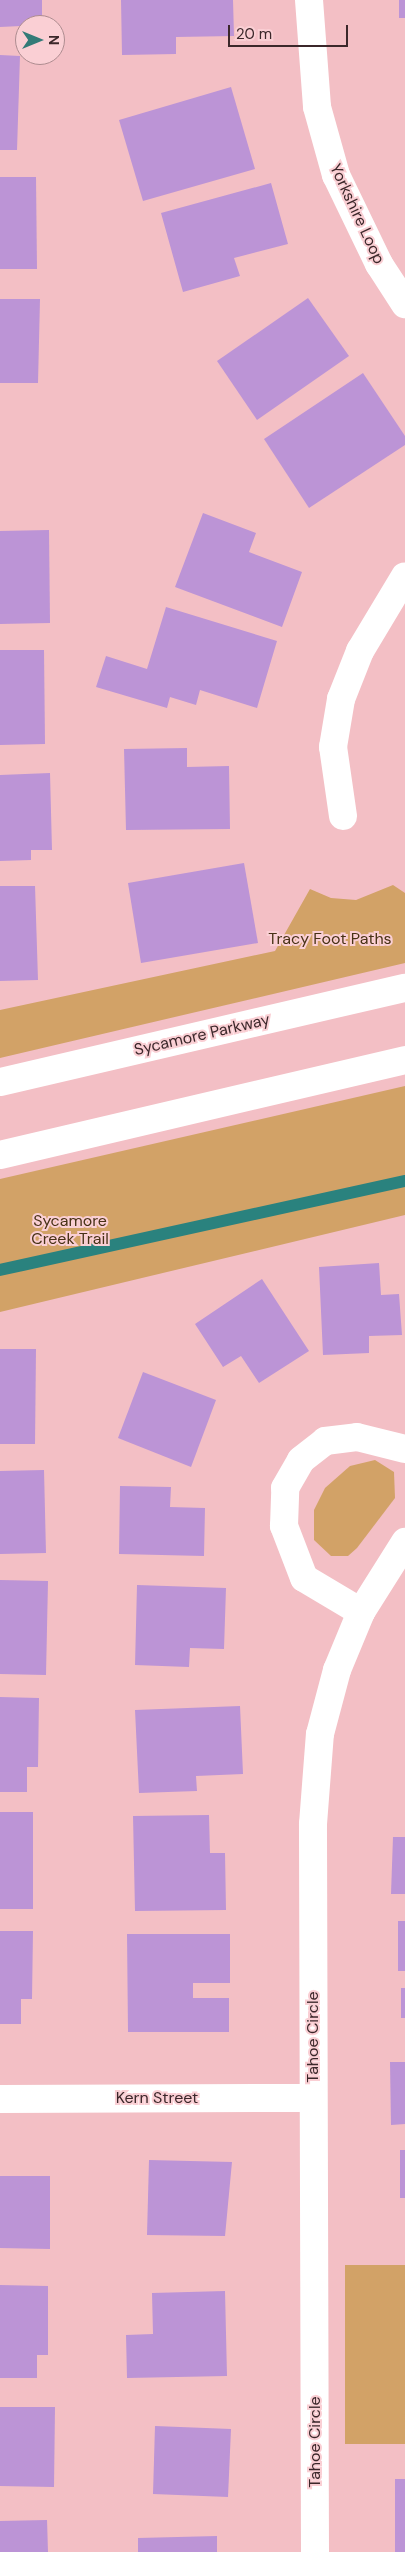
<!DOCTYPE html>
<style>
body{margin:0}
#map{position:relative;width:405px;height:2552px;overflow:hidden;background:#f3bfc5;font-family:"DM Sans",sans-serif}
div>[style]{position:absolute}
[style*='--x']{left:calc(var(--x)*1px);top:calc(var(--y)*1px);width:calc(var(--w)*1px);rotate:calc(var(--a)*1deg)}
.green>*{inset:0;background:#d2a267}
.stream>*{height:12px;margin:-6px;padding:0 6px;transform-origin:6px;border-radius:6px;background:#2a827e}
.building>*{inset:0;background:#bc94d6}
.street>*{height:28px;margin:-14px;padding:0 14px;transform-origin:14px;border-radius:14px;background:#fff}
.secondary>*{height:28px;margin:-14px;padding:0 14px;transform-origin:14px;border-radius:14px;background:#fff}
span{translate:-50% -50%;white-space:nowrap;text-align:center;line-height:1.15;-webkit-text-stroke:4px #facfd4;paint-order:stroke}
.street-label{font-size:16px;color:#3b272a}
.park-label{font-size:16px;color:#473115}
.north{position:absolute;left:15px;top:15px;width:50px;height:50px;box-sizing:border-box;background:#facfd4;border:1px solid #ae8c90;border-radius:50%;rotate:90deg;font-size:14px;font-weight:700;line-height:20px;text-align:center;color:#3b272a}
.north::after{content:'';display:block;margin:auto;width:18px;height:22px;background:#337b78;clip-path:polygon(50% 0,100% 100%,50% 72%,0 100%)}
.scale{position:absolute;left:228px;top:25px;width:120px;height:22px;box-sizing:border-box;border:2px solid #3b272a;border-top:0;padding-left:6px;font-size:15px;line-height:18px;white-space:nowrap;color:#3b272a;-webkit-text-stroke:4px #facfd4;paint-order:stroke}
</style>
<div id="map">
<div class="green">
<i style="clip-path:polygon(393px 885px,405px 893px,405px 963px,0 1058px,0 1010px,275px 951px,310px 889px,331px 898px,356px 900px)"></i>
<i style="clip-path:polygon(405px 1086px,405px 1215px,0 1312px,0 1179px)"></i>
<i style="clip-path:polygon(375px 1460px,394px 1472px,395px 1498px,357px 1548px,348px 1556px,331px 1556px,314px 1540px,314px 1510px,325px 1488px,350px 1466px)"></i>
<i style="clip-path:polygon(345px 2265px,405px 2265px,405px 2444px,345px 2444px)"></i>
</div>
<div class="stream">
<i style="--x:0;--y:1270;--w:415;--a:-12.4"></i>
</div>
<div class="building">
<i style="clip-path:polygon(0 0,42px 0,42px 25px,0 27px)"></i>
<i style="clip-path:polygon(121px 0,233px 0,234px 36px,176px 37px,176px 54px,122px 55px)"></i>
<i style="clip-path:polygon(399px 0,405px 0,405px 18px,399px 18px)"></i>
<i style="clip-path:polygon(0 55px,20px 56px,17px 150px,0 150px)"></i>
<i style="clip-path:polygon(231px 87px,255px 169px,143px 201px,119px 120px)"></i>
<i style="clip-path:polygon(0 177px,36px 177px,37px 269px,0 269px)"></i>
<i style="clip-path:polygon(271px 183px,288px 244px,234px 258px,240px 276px,183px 292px,161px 213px)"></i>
<i style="clip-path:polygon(308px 298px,349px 356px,257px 420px,217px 361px)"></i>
<i style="clip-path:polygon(0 299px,40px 299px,38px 383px,0 383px)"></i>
<i style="clip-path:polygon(363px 373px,405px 436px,405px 445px,309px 508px,264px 439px)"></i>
<i style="clip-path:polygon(203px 513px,256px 533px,249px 552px,302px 572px,282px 627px,175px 587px)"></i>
<i style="clip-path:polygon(49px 530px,50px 623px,0 624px,0 531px)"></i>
<i style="clip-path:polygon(166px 607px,277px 641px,257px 708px,200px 690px,196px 705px,170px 697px,167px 708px,96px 687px,106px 656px,147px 669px)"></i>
<i style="clip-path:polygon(0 650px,44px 650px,45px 744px,0 745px)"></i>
<i style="clip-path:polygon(187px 748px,187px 767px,229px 766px,230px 829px,126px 830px,124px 749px)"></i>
<i style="clip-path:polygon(50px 773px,52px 850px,31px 850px,31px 860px,0 861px,0 775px)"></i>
<i style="clip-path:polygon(244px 863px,258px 943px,141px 963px,128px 883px)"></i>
<i style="clip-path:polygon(0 886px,35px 886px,38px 980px,0 981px)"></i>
<i style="clip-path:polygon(379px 1263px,381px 1295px,399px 1294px,402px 1335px,369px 1336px,369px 1353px,323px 1355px,319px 1267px)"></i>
<i style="clip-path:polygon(262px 1279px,309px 1351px,259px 1383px,241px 1356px,223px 1367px,195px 1324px)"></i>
<i style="clip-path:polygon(0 1349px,36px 1349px,35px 1444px,0 1444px)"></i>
<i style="clip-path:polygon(143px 1372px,216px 1400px,191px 1467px,118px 1438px)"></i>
<i style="clip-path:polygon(44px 1470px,46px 1553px,0 1554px,0 1471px)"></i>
<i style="clip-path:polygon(120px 1486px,171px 1487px,170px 1507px,205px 1508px,204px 1556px,119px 1554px)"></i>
<i style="clip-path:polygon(0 1580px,48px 1581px,46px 1675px,0 1674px)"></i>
<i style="clip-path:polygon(137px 1585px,226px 1588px,224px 1649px,190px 1648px,189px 1667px,135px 1665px)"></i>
<i style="clip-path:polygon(0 1697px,39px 1698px,38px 1767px,27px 1767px,27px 1792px,0 1792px)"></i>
<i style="clip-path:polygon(240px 1706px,243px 1774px,196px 1776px,197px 1791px,139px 1793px,135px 1710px)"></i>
<i style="clip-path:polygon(0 1812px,33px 1812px,33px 1909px,0 1909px)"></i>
<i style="clip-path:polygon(209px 1815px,210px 1853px,225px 1853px,226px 1910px,135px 1911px,133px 1816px)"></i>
<i style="clip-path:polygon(393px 1837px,405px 1837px,405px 1894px,391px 1894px)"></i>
<i style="clip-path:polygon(398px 1921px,405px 1921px,405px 1971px,398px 1971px)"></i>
<i style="clip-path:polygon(0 1931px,33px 1931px,32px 1999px,21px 1999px,21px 2024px,0 2024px)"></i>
<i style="clip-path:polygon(127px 1934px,230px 1934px,230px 1983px,193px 1983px,193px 1998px,229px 1998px,229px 2032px,128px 2032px)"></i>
<i style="clip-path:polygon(401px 1988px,405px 1988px,405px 2018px,401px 2018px)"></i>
<i style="clip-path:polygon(390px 2062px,405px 2062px,405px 2124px,391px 2125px)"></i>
<i style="clip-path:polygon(400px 2150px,405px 2150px,405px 2198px,400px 2198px)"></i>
<i style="clip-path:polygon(149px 2160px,232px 2162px,225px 2236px,147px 2235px)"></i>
<i style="clip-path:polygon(0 2176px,50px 2176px,50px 2249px,0 2248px)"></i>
<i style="clip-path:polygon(0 2285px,48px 2286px,48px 2355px,37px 2355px,37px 2378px,0 2378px)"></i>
<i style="clip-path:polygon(225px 2291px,227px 2376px,127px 2378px,126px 2335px,153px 2334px,152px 2293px)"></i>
<i style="clip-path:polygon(0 2407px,55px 2407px,54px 2487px,0 2486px)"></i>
<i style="clip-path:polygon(155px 2426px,231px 2429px,228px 2497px,153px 2494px)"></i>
<i style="clip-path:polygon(395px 2479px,405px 2479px,405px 2552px,395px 2552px)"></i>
<i style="clip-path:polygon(47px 2520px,48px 2552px,0 2552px,0 2521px)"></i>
<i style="clip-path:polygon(217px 2536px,217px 2552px,138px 2552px,138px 2538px)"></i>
</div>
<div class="street">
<i style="--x:309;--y:0;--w:107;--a:85.7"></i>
<i style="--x:317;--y:107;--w:71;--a:74.4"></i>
<i style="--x:336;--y:175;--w:99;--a:64.2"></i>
<i style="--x:379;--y:264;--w:48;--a:57"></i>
<i style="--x:343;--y:816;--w:70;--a:-98.2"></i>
<i style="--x:333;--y:747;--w:49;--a:-80.5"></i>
<i style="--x:341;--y:699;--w:52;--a:-68.4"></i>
<i style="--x:360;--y:651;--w:87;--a:-59"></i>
<i style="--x:361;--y:1612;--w:66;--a:-149.2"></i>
<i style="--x:304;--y:1578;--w:56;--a:-111"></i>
<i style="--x:284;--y:1526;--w:38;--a:-88"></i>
<i style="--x:285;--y:1488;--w:32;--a:-60"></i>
<i style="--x:301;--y:1460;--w:31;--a:-38"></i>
<i style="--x:325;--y:1441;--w:32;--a:-7"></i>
<i style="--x:357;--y:1437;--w:49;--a:14"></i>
<i style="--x:0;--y:2099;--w:313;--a:-0.2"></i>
<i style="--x:315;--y:2552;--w:728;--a:-90.16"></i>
<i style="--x:313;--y:1824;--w:90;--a:-85.6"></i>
<i style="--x:320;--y:1734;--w:66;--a:-75.1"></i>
<i style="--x:337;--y:1670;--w:63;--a:-67.5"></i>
<i style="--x:361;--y:1612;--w:83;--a:-57.8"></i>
</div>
<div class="secondary">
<i style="--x:0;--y:1082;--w:416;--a:-13.1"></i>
<i style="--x:0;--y:1155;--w:416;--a:-13.2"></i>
</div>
<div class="street-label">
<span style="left:357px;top:214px;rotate:65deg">Yorkshire Loop</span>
<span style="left:202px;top:1035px;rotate:-13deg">Sycamore Parkway</span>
<span style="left:313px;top:2037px;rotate:-90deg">Tahoe Circle</span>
<span style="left:157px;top:2098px">Kern Street</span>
<span style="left:315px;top:2442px;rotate:-90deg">Tahoe Circle</span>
</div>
<div class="park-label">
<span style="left:330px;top:939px">Tracy Foot Paths</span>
<span style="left:70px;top:1230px">Sycamore<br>Creek Trail</span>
</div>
<div class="north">N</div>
<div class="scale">20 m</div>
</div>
